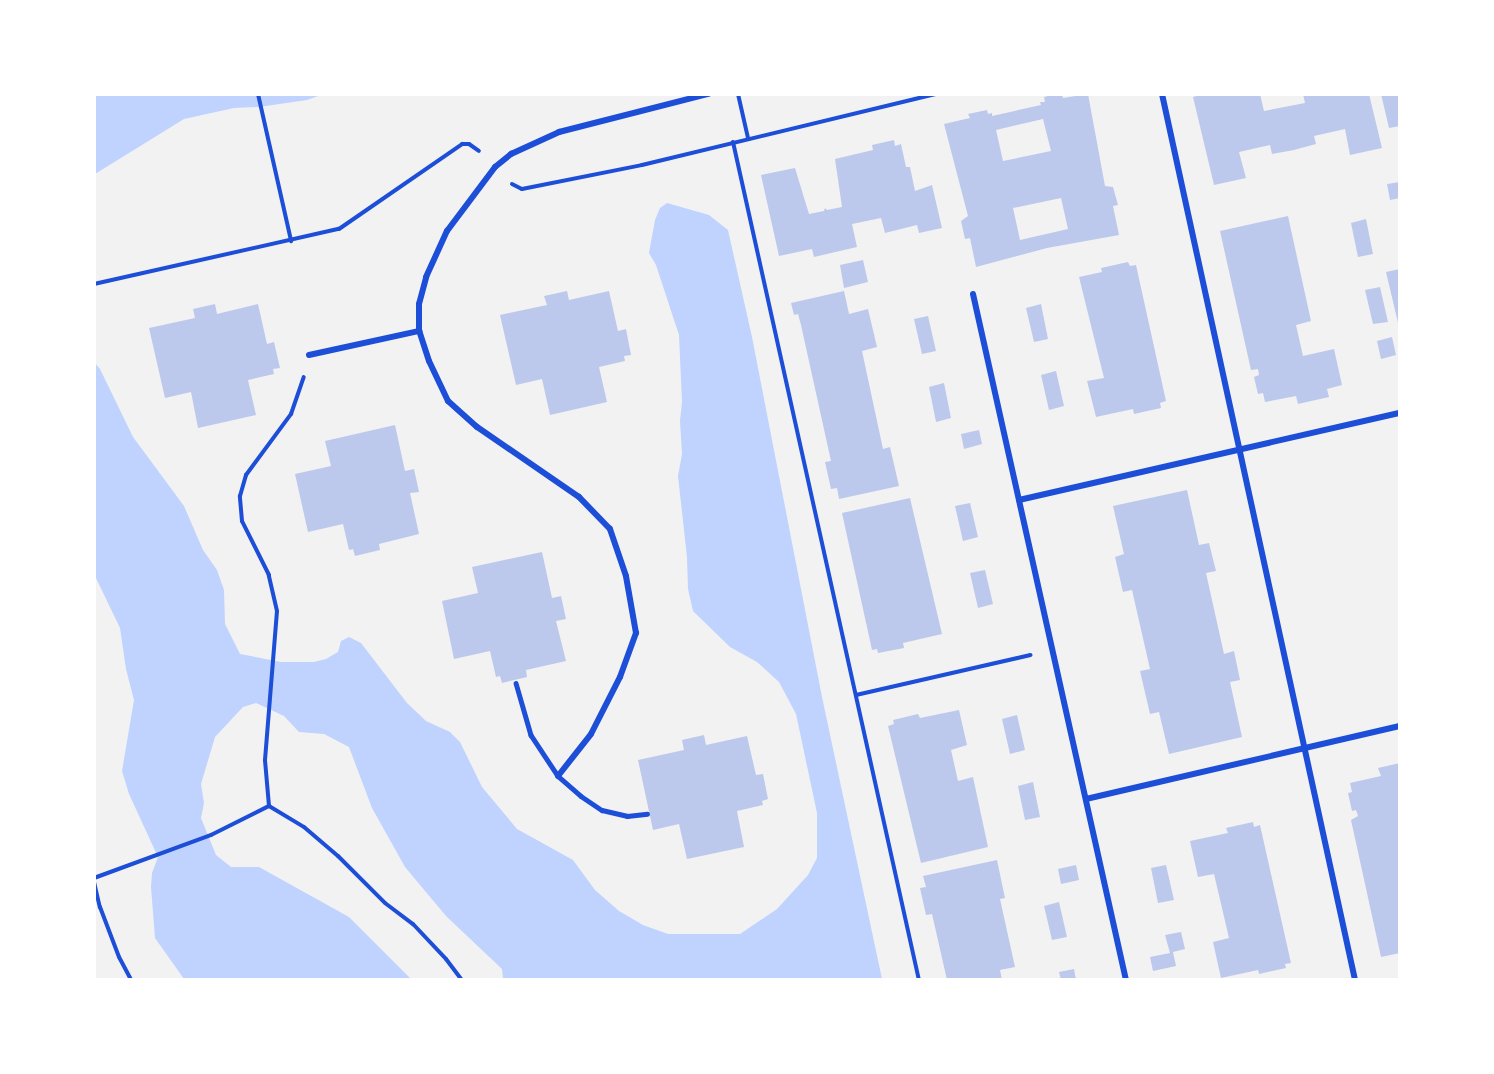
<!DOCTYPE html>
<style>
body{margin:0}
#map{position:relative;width:1494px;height:1074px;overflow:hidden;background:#f2f2f2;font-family:"Sofia Sans Condensed",sans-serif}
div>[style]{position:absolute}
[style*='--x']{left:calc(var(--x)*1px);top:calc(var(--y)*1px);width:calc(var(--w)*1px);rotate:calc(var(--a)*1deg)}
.water>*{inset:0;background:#bfd3fe}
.building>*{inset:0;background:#bdc9ec}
.path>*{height:4px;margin:-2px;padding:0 2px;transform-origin:2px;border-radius:2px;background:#1d4ed8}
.service>*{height:4.5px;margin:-2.25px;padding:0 2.25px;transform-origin:2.25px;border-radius:2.25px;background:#1d4ed8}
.minor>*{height:6px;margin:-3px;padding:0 3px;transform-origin:3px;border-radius:3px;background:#1d4ed8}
span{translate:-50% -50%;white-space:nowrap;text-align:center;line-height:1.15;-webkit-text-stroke:6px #fff;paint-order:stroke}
.frame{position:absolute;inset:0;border:96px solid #fff;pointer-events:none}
</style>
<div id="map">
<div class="water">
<i style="clip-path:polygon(95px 95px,321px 95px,307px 100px,259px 107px,234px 108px,184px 119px,95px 174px)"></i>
<i style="clip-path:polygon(667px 203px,709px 215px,728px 230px,752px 337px,822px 697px,882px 979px,503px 979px,502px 969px,446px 916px,405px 867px,372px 808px,349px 747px,324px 734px,299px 732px,284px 716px,256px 703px,243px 707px,215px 737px,201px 784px,204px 803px,201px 818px,216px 855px,231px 867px,259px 867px,349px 917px,411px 979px,184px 979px,155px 938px,151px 887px,152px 873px,158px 857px,129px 794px,122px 771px,134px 700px,126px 669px,120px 628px,95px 576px,94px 362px,100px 369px,133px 437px,184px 506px,203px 550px,217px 570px,224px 590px,225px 624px,240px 654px,281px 662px,314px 662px,326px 659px,338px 652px,341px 641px,349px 637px,361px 643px,407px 703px,426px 721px,450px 732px,460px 742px,482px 787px,517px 829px,573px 860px,595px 890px,619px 911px,643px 925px,668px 934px,740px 934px,777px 909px,808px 875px,817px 858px,817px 813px,796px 714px,779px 682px,757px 662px,730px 647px,693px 611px,688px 589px,687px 557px,678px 476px,682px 454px,680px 421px,682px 402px,679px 335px,656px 265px,649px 253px,655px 220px,660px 208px)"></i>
</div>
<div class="building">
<i style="clip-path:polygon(evenodd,1055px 94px,1062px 94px,1063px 98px,1088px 94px,1105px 186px,1113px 187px,1118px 205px,1113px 206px,1119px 235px,1047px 248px,976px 267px,970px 238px,965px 239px,961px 221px,968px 216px,944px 124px,970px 118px,968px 114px,987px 110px,988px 114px,992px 113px,992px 116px,1041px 105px,1040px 102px,1045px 102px,1044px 97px,1055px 94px,1043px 119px,1051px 151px,1003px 161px,996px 130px,1043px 119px,1055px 94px,1061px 198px,1068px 229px,1020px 240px,1013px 208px,1061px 198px)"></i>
<i style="clip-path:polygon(1203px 94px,1260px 94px,1264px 111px,1305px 103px,1303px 94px,1369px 94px,1382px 148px,1350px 155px,1345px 129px,1314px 136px,1316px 144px,1294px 150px,1272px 154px,1270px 145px,1239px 152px,1246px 178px,1214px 185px,1193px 97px)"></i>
<i style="clip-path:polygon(1381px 94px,1400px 94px,1400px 126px,1389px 128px)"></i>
<i style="clip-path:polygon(894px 140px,895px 146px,901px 144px,906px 167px,910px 167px,915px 191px,932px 185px,942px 228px,919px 233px,917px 225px,885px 233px,881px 218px,852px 224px,857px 247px,814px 257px,812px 249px,779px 256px,761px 175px,795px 168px,809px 214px,824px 211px,825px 208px,827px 210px,842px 207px,835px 159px,873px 150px,872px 145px)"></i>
<i style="clip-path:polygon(1400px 182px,1400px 198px,1390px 200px,1387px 184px)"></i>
<i style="clip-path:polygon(1288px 216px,1311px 321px,1296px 325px,1303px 356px,1334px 349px,1342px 385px,1327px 389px,1329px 397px,1298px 404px,1296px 396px,1265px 402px,1263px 393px,1258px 394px,1254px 377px,1259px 375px,1258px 369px,1251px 370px,1220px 231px)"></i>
<i style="clip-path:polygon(1366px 219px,1373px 254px,1358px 257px,1351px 223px)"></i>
<i style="clip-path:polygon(863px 260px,868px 282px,844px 288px,840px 265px)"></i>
<i style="clip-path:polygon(1128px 262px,1130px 266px,1136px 265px,1166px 401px,1160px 403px,1161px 408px,1134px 414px,1133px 409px,1096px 417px,1087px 381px,1104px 378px,1079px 277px,1102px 272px,1101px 268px)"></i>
<i style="clip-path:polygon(1400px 269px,1400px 326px,1399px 327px,1386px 272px)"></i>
<i style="clip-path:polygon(1380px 287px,1388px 322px,1373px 324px,1365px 290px)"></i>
<i style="clip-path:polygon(567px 291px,569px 300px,609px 291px,618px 331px,626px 329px,631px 355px,624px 356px,625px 361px,599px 367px,607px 402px,550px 415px,542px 379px,516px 385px,500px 315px,547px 305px,544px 296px)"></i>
<i style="clip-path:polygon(844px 291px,849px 314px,868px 309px,877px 347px,862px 351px,883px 449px,890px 447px,899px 486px,839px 499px,837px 488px,831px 489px,825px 462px,831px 461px,801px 325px,798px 314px,794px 315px,791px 303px)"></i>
<i style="clip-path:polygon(215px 304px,217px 314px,258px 304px,267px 344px,274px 342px,280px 368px,273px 369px,274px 374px,248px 380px,256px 415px,198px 428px,191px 392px,165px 398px,149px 328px,195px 318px,193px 309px)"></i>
<i style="clip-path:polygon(1041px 304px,1048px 339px,1034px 342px,1026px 308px)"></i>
<i style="clip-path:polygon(928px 316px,936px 351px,922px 354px,914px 319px)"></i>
<i style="clip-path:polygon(1392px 337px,1396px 355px,1381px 359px,1377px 341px)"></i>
<i style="clip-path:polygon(1056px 371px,1064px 406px,1049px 410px,1041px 375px)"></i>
<i style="clip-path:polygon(944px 383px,951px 418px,936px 422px,929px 387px)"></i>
<i style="clip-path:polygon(395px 425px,405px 471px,414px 469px,419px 492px,410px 493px,419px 534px,379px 544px,380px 550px,355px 556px,353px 549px,349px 550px,343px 524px,308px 532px,295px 474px,331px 466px,325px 441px)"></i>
<i style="clip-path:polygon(979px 430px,982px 444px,964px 449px,961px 434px)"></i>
<i style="clip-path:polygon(1187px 490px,1199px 545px,1209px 543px,1216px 571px,1206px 573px,1224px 654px,1234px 651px,1240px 680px,1230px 682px,1242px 737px,1169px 754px,1159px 712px,1150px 714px,1140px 671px,1150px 669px,1132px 590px,1123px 592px,1115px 557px,1124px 554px,1113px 506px)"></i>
<i style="clip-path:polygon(910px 498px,942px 634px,903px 643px,904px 648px,878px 653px,877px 649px,872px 650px,842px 513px)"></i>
<i style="clip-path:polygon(970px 503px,978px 537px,963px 541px,955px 506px)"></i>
<i style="clip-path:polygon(542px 552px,552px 598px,561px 596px,566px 619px,556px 621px,566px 661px,526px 670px,527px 677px,502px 683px,500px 676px,496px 677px,490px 651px,454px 659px,442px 601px,478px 593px,472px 567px)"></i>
<i style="clip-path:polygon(985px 570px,993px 604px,978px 608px,970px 573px)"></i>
<i style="clip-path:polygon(959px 710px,967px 745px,951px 750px,958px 781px,973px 777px,988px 847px,921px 863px,888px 726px,894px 724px,893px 720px,918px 714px,920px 718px)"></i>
<i style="clip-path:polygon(1017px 715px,1025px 750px,1010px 754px,1002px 719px)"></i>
<i style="clip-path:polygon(704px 735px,706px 745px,747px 736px,756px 775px,763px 774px,768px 799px,762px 801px,763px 805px,737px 811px,744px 847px,687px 859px,679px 824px,653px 830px,638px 760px,684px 750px,682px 740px)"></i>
<i style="clip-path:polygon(1400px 763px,1400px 953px,1381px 957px,1351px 820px,1358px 816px,1356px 810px,1352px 811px,1348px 793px,1352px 792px,1350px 783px,1381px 776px,1378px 768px)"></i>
<i style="clip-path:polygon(1033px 782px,1040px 817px,1025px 820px,1018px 786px)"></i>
<i style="clip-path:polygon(1253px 822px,1254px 827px,1260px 825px,1291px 963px,1285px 964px,1286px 968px,1259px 974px,1258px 970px,1221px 978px,1213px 942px,1229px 938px,1214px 874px,1198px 877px,1190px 841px,1228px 833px,1226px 828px)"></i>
<i style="clip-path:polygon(997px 860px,1005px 898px,1000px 899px,1015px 967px,1000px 970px,1002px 980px,947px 980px,932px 914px,926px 915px,920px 888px,926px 887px,923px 876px)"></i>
<i style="clip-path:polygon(1076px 865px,1079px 880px,1061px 884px,1058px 869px)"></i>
<i style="clip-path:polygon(1166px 865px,1174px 900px,1158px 903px,1151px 868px)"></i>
<i style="clip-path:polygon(1059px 902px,1067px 937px,1052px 940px,1044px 906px)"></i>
<i style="clip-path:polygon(1181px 932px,1185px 949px,1173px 952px,1176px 966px,1153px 971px,1150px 957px,1170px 953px,1165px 935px)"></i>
<i style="clip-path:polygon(1074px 969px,1076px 980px,1061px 980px,1059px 972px)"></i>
</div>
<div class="path">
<i style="--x:258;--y:94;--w:151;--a:77.3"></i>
<i style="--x:738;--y:94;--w:45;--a:77.2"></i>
<i style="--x:733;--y:142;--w:858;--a:77.49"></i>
<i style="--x:512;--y:184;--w:11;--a:27"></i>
<i style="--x:522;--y:189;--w:122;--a:-11.3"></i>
<i style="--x:642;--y:165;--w:302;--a:-13.6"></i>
<i style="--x:94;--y:284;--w:251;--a:-12.7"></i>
<i style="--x:339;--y:229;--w:150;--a:-34.6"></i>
<i style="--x:462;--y:144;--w:7;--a:0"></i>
<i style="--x:469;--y:144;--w:12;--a:35"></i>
<i style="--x:856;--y:695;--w:179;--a:-12.9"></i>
<i style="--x:269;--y:806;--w:41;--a:31"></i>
<i style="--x:304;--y:827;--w:45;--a:40.5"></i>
<i style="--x:338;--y:856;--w:66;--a:45"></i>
<i style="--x:385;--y:903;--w:35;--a:37"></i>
<i style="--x:413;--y:924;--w:48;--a:46.7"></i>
<i style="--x:446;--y:959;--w:26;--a:53"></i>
<i style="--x:94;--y:878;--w:125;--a:-20.2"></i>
<i style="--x:211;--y:835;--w:65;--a:-26.6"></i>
<i style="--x:269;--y:806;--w:46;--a:-95"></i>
<i style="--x:265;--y:760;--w:149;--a:-85.4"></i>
<i style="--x:277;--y:611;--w:37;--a:-103"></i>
<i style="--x:269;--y:575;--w:60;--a:-116.6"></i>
<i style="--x:242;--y:521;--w:25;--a:-95"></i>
<i style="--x:240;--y:496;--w:22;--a:-74"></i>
<i style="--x:246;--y:475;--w:76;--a:-53.6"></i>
<i style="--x:291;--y:414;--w:39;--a:-71"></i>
<i style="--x:94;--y:882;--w:26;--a:77"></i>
<i style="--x:100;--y:907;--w:53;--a:69.2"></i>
<i style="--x:119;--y:957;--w:26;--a:62"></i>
</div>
<div class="service">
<i style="--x:516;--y:683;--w:54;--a:73.9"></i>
<i style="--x:531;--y:735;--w:49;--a:56.6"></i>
<i style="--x:558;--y:776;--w:30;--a:41"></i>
<i style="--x:581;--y:796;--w:25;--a:34"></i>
<i style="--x:602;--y:810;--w:26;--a:13"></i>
<i style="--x:627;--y:816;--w:20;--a:-6"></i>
</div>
<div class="minor">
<i style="--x:1162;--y:94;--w:907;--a:77.71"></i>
<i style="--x:973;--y:294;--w:703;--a:77.43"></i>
<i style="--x:309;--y:355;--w:113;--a:-12.3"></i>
<i style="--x:1019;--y:500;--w:391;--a:-12.9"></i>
<i style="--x:558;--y:776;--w:53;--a:-51.8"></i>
<i style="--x:591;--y:734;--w:64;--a:-63"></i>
<i style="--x:620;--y:677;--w:47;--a:-70"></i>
<i style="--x:636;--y:633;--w:58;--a:-100"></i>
<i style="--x:626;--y:576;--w:50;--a:-108.8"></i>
<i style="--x:610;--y:529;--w:45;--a:-134.1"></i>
<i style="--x:579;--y:497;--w:124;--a:-145.5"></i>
<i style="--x:477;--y:427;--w:39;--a:-138"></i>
<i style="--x:448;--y:401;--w:44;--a:-115.4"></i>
<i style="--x:429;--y:361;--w:32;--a:-108"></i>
<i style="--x:419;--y:331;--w:27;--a:-90"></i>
<i style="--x:419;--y:304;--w:28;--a:-75"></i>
<i style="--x:426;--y:277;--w:51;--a:-65.5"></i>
<i style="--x:447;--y:231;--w:80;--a:-53.1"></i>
<i style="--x:495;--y:167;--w:21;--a:-39"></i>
<i style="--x:511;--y:154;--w:53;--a:-24.6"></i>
<i style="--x:559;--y:132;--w:154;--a:-14.3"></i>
<i style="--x:1086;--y:799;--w:322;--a:-13.1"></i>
</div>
<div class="frame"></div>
</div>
